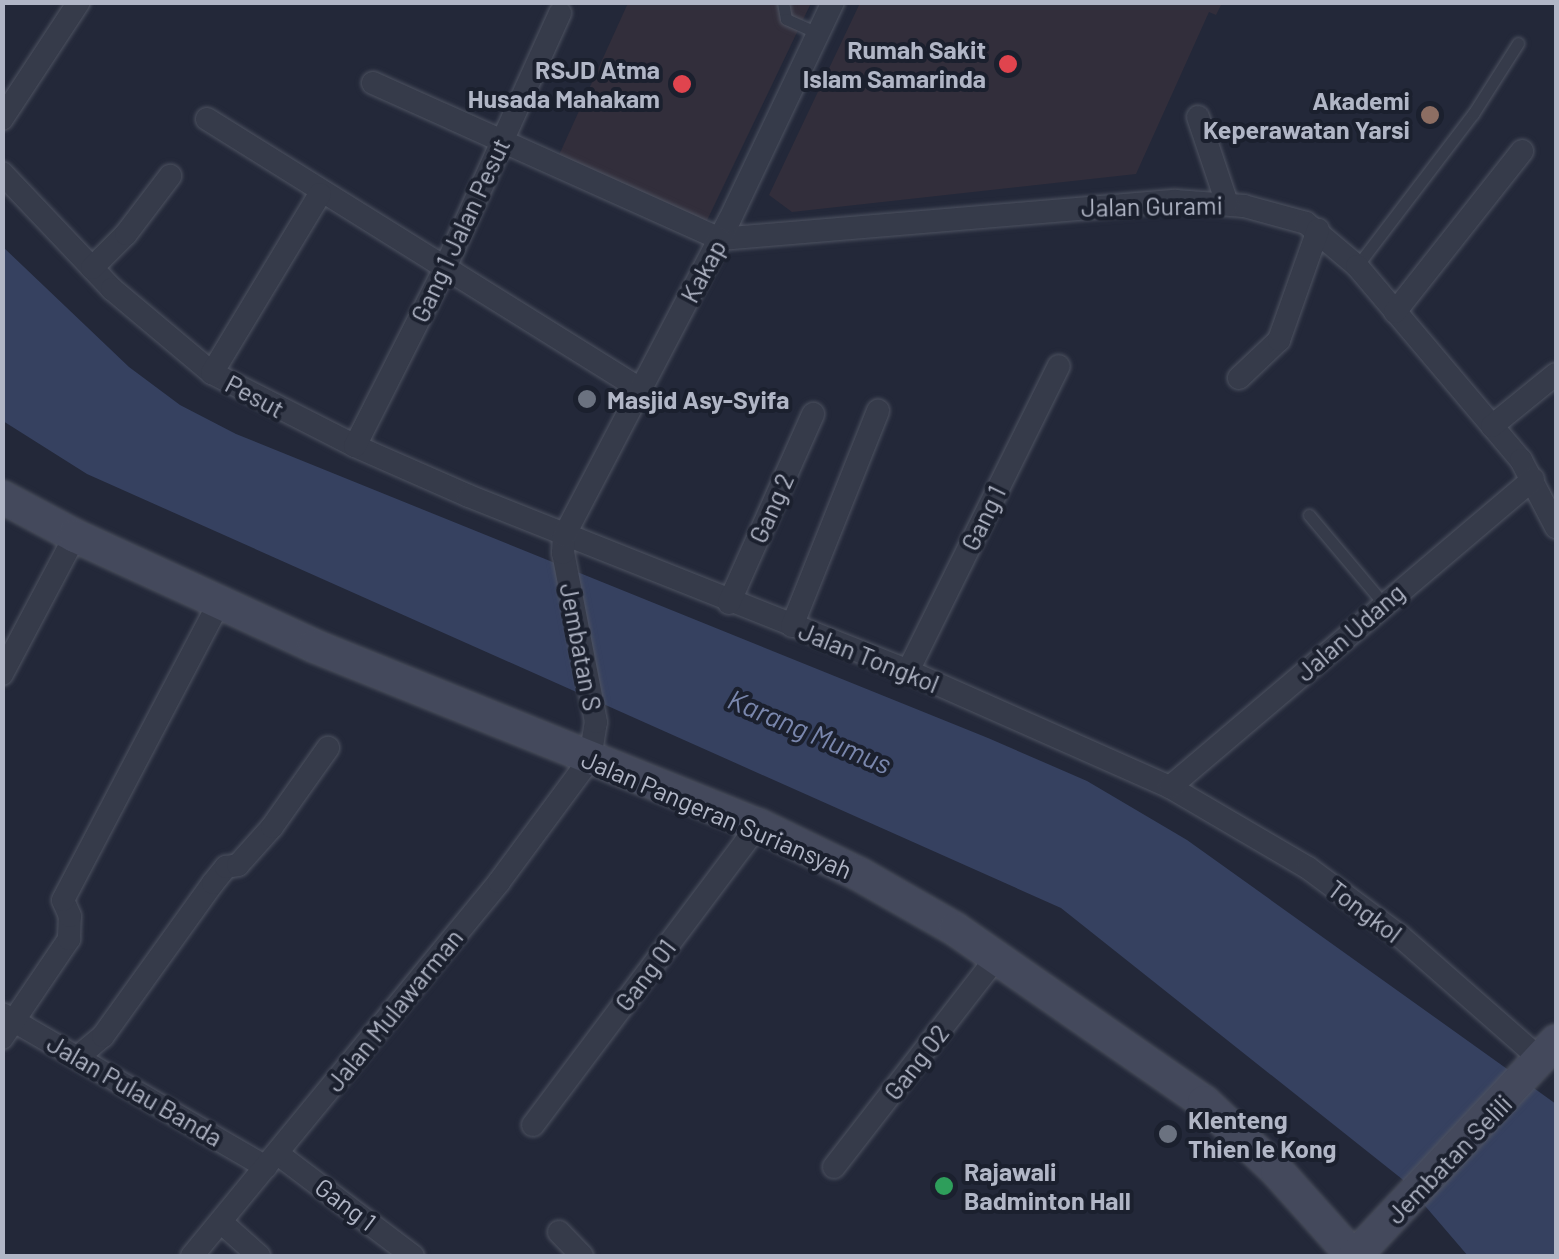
<!DOCTYPE html>
<style>
body{margin:0}
#map{position:relative;width:1559px;height:1259px;overflow:hidden;background:#232839;font-family:Barlow,sans-serif}
div>[style]{position:absolute}
[style*='--x']{left:calc(var(--x)*1px);top:calc(var(--y)*1px);width:calc(var(--w)*1px);rotate:calc(var(--a)*1deg)}
.medical>*{inset:0;background:#322e3b}
.water>*{inset:0;background:#364160}
.roads{filter:drop-shadow(0 0 2px #4e5361) drop-shadow(0 0 2px #4e5361)}
.lane>*{height:11px;margin:-5.5px;padding:0 5.5px;transform-origin:5.5px;border-radius:5.5px;background:#363b4a}
.street>*{height:22px;margin:-11px;padding:0 11px;transform-origin:11px;border-radius:11px;background:#363b4a}
.secondary>*{height:32px;margin:-16px;padding:0 16px;transform-origin:16px;border-radius:16px;background:#44495c}
.dots>*{width:28px;height:28px;translate:-50% -50%;box-sizing:border-box;border:5px solid #1b202e;border-radius:50%}
span{translate:-50% -50%;white-space:nowrap;text-align:center;line-height:1.15;-webkit-text-stroke:8px #1b202e;paint-order:stroke}
.poi-label{font-size:25px;color:#b1b6c6;font-weight:700}
.right{translate:-100% -50%;text-align:right}
.left{translate:0 -50%;text-align:left}
.street-label{font-size:25px;color:#b1b6c6}
.water-label{font-size:28px;color:#7a87ad;font-style:italic}
.frame{position:absolute;inset:0;border:5px solid #b1b6c6;pointer-events:none}
</style>
<div id="map">
<div class="medical">
<i style="clip-path:polygon(628px 3px,811px 3px,699px 237px,554px 166px)"></i>
<i style="clip-path:polygon(860px 3px,860px 2px,1222px 3px,1216px 15px,1209px 12px,1136px 174px,792px 212px,769px 195px)"></i>
</div>
<div class="water">
<i style="clip-path:polygon(2px 246px,129px 367px,180px 405px,236px 434px,988px 738px,1087px 781px,1187px 840px,1556px 1104px,1556px 1256px,1468px 1256px,1402px 1179px,1061px 908px,87px 474px,3px 421px)"></i>
</div>
<div class="roads">
<div class="lane">
<i style="--x:783;--y:2;--w:17;--a:80"></i>
<i style="--x:786;--y:19;--w:34;--a:24"></i>
<i style="--x:1357;--y:266;--w:191;--a:-52.7"></i>
<i style="--x:1473;--y:114;--w:84;--a:-57.6"></i>
<i style="--x:1309;--y:515;--w:115;--a:49.9"></i>
</div>
<div class="street">
<i style="--x:373;--y:83;--w:380;--a:24.2"></i>
<i style="--x:720;--y:239;--w:457;--a:-4.8"></i>
<i style="--x:1175;--y:201;--w:69;--a:4.1"></i>
<i style="--x:1244;--y:206;--w:64;--a:15.3"></i>
<i style="--x:1306;--y:223;--w:67;--a:40.1"></i>
<i style="--x:1357;--y:266;--w:254;--a:49.8"></i>
<i style="--x:1521;--y:460;--w:76;--a:62.4"></i>
<i style="--x:1198;--y:117;--w:91;--a:71.4"></i>
<i style="--x:2;--y:119;--w:140;--a:-56.7"></i>
<i style="--x:207;--y:119;--w:510;--a:31.95"></i>
<i style="--x:2;--y:173;--w:160;--a:46.5"></i>
<i style="--x:112;--y:289;--w:131;--a:40"></i>
<i style="--x:212;--y:373;--w:161;--a:27"></i>
<i style="--x:355;--y:446;--w:124;--a:23.7"></i>
<i style="--x:469;--y:496;--w:473;--a:21.7"></i>
<i style="--x:908;--y:671;--w:287;--a:23.9"></i>
<i style="--x:1170;--y:787;--w:160;--a:30.4"></i>
<i style="--x:1308;--y:868;--w:114;--a:36.5"></i>
<i style="--x:1400;--y:936;--w:188;--a:41.3"></i>
<i style="--x:92;--y:268;--w:48;--a:-45"></i>
<i style="--x:126;--y:234;--w:73;--a:-52.8"></i>
<i style="--x:1395;--y:312;--w:205;--a:-51.7"></i>
<i style="--x:212;--y:373;--w:209;--a:-58.9"></i>
<i style="--x:1239;--y:378;--w:55;--a:-43.5"></i>
<i style="--x:1279;--y:340;--w:117;--a:-70.5"></i>
<i style="--x:1492;--y:426;--w:82;--a:-39.1"></i>
<i style="--x:355;--y:446;--w:197;--a:-63.2"></i>
<i style="--x:444;--y:270;--w:282;--a:-65.7"></i>
<i style="--x:729;--y:603;--w:207;--a:-66"></i>
<i style="--x:792;--y:626;--w:232;--a:-68.2"></i>
<i style="--x:908;--y:671;--w:340;--a:-63.7"></i>
<i style="--x:2;--y:674;--w:156;--a:-62.1"></i>
<i style="--x:1170;--y:787;--w:476;--a:-40.3"></i>
<i style="--x:2;--y:1014;--w:305;--a:30.1"></i>
<i style="--x:2;--y:1038;--w:120;--a:-55.9"></i>
<i style="--x:69;--y:939;--w:23;--a:-88"></i>
<i style="--x:70;--y:916;--w:17;--a:-114"></i>
<i style="--x:63;--y:900;--w:335;--a:-62.3"></i>
<i style="--x:79;--y:1056;--w:31;--a:-40"></i>
<i style="--x:103;--y:1036;--w:188;--a:-54.3"></i>
<i style="--x:213;--y:883;--w:21;--a:-51"></i>
<i style="--x:226;--y:867;--w:12;--a:-9"></i>
<i style="--x:238;--y:865;--w:51;--a:-48.2"></i>
<i style="--x:272;--y:827;--w:97;--a:-54.7"></i>
<i style="--x:533;--y:1125;--w:375;--a:-53.1"></i>
<i style="--x:278;--y:1154;--w:169;--a:37.1"></i>
<i style="--x:834;--y:1167;--w:266;--a:-52.2"></i>
<i style="--x:221;--y:1222;--w:51;--a:41.8"></i>
<i style="--x:559;--y:1232;--w:33;--a:46"></i>
<i style="--x:192;--y:1256;--w:484;--a:-50.6"></i>
<i style="--x:499;--y:882;--w:153;--a:-53.5"></i>
<i style="--x:590;--y:759;--w:37;--a:-81"></i>
<i style="--x:596;--y:722;--w:172;--a:-101"></i>
<i style="--x:563;--y:553;--w:17;--a:-87"></i>
<i style="--x:564;--y:536;--w:356;--a:-62.4"></i>
<i style="--x:729;--y:221;--w:242;--a:-64.6"></i>
</div>
<div class="secondary">
<i style="--x:2;--y:497;--w:83;--a:28.1"></i>
<i style="--x:75;--y:536;--w:263;--a:24.7"></i>
<i style="--x:314;--y:646;--w:479;--a:22"></i>
<i style="--x:758;--y:825;--w:112;--a:25.9"></i>
<i style="--x:859;--y:874;--w:111;--a:29.8"></i>
<i style="--x:955;--y:929;--w:303;--a:34.8"></i>
<i style="--x:1204;--y:1102;--w:100;--a:43.4"></i>
<i style="--x:1277;--y:1171;--w:114;--a:48.2"></i>
<i style="--x:1355;--y:1256;--w:294;--a:-46.9"></i>
</div>
</div>
<div class="dots">
<i style="left:1008px;top:64px;background:#e0444e"></i>
<i style="left:682px;top:84px;background:#e0444e"></i>
<i style="left:1430px;top:115px;background:#8d6e63"></i>
<i style="left:587px;top:399px;background:#6b7280"></i>
<i style="left:1168px;top:1134px;background:#6b7280"></i>
<i style="left:944px;top:1186px;background:#2e9e5b"></i>
</div>
<div class="poi-label">
<span class="right" style="left:986px;top:64px">Rumah Sakit<br>Islam Samarinda</span>
<span class="right" style="left:660px;top:84px">RSJD Atma<br>Husada Mahakam</span>
<span class="right" style="left:1410px;top:115px">Akademi<br>Keperawatan Yarsi</span>
<span class="left" style="left:607px;top:399px">Masjid Asy-Syifa</span>
<span class="left" style="left:1188px;top:1134px">Klenteng<br>Thien Ie Kong</span>
<span class="left" style="left:964px;top:1186px">Rajawali<br>Badminton Hall</span>
</div>
<div class="street-label">
<span style="left:1152px;top:206px;rotate:-1deg">Jalan Gurami</span>
<span style="left:460px;top:230px;rotate:-65deg">Gang 1 Jalan Pesut</span>
<span style="left:703px;top:271px;rotate:-62deg">Kakap</span>
<span style="left:255px;top:396px;rotate:28deg">Pesut</span>
<span style="left:771px;top:508px;rotate:-66deg">Gang 2</span>
<span style="left:983px;top:518px;rotate:-64deg">Gang 1</span>
<span style="left:1350px;top:632px;rotate:-41deg">Jalan Udang</span>
<span style="left:581px;top:647px;rotate:79deg">Jembatan S</span>
<span style="left:869px;top:657px;rotate:22deg">Jalan Tongkol</span>
<span style="left:717px;top:814px;rotate:23deg">Jalan Pangeran Suriansyah</span>
<span style="left:1365px;top:911px;rotate:37deg">Tongkol</span>
<span style="left:645px;top:975px;rotate:-53deg">Gang 01</span>
<span style="left:394px;top:1010px;rotate:-51deg">Jalan Mulawarman</span>
<span style="left:916px;top:1062px;rotate:-52deg">Gang 02</span>
<span style="left:135px;top:1090px;rotate:30deg">Jalan Pulau Banda</span>
<span style="left:1449px;top:1159px;rotate:-46deg">Jembatan Selili</span>
<span style="left:346px;top:1204px;rotate:37deg">Gang 1</span>
</div>
<div class="water-label">
<span style="left:810px;top:731px;rotate:23deg">Karang Mumus</span>
</div>
<div class="frame"></div>
</div>
